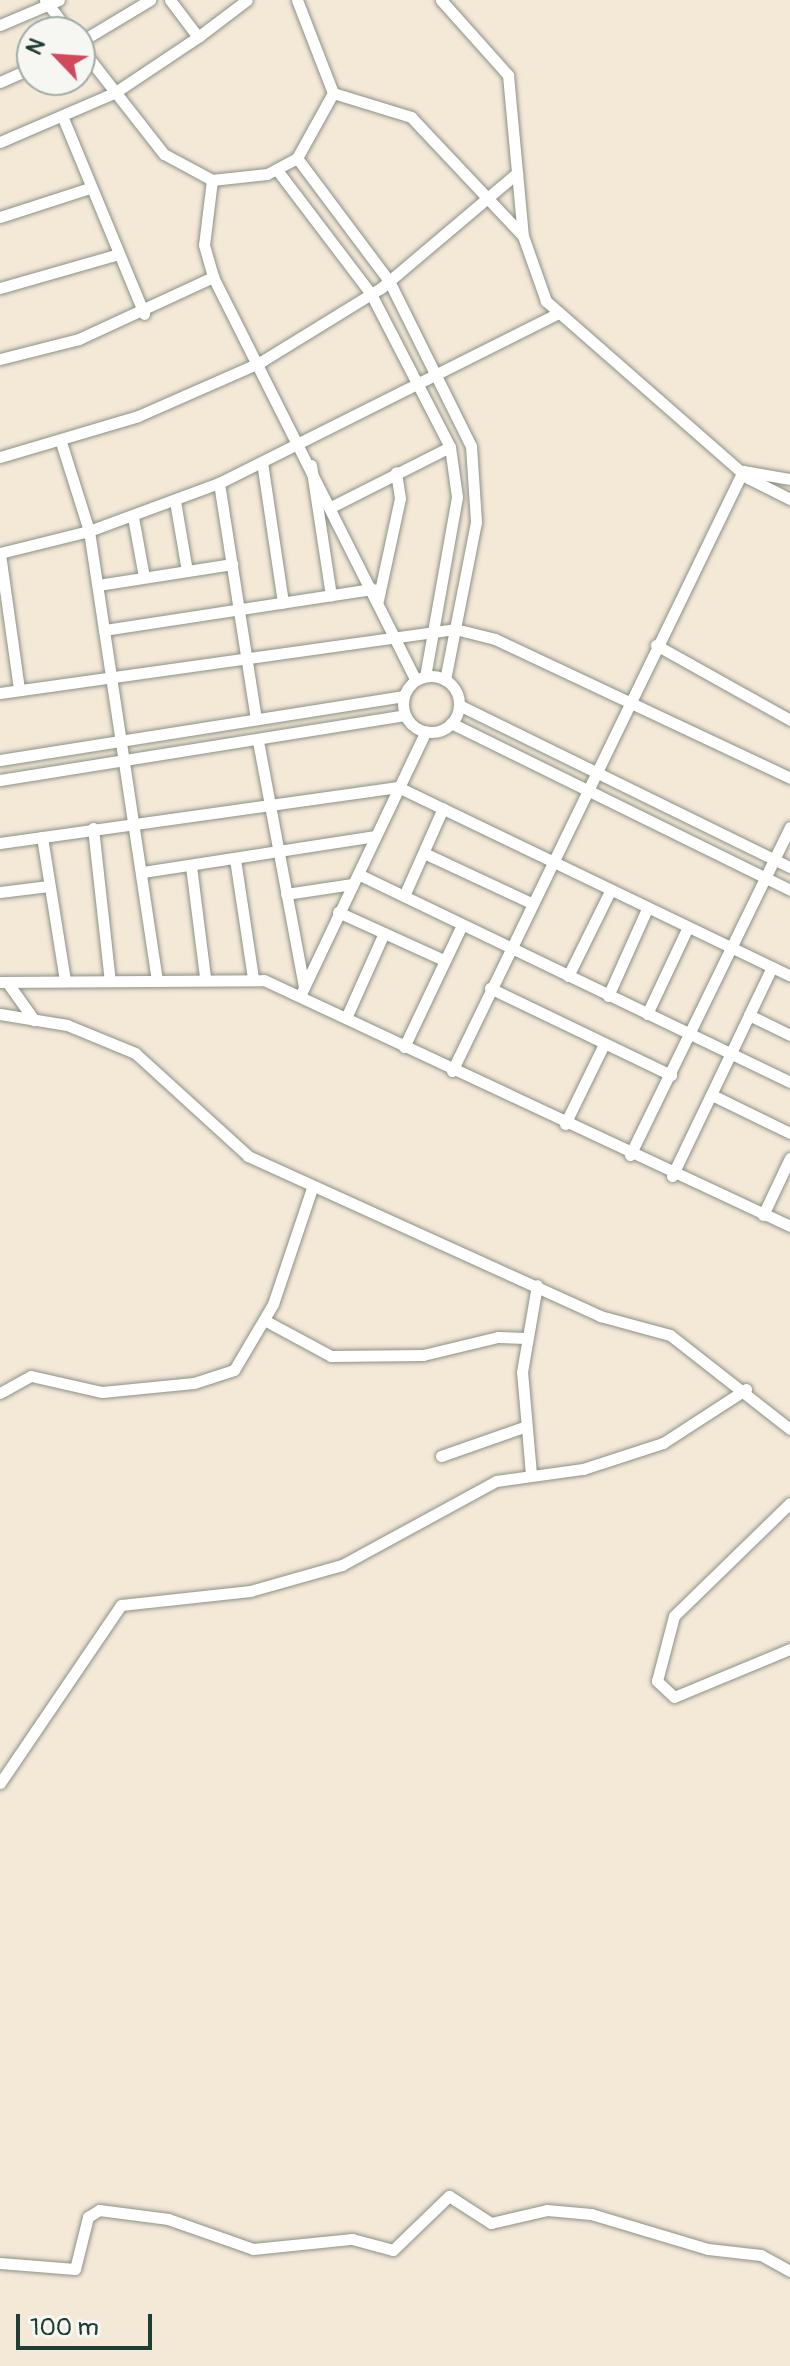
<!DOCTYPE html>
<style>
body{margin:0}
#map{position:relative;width:790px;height:2366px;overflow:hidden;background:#f4e8d7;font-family:Pangolin,sans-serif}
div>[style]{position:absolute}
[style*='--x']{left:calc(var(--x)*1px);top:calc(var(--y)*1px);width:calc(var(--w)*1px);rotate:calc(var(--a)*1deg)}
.roads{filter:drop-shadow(0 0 2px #8a9286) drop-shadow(0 0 2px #8a9286)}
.minor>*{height:11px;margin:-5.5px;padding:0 5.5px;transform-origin:5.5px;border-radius:5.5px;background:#fff}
.minor>.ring{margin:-5.5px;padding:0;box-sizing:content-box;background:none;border:11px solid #fff;border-radius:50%}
span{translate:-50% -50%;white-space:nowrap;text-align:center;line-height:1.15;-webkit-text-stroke:7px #f6f6f2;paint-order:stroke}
.north{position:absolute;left:16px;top:16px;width:80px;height:80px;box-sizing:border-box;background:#f6f6f2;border:2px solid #a0aca6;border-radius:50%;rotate:295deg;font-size:22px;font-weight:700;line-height:32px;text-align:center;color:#1f3d34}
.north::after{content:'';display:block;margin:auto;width:28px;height:36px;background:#d1495b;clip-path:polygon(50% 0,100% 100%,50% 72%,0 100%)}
.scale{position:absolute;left:16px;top:2314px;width:136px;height:36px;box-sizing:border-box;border:4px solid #1f3d34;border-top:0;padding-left:10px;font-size:24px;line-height:28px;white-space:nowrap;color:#1f3d34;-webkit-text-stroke:6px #f6f6f2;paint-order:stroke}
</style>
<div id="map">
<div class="roads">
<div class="minor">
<i style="--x:45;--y:0;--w:40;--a:53"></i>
<i style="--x:170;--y:0;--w:46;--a:52.9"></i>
<i style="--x:198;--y:37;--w:61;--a:-37.1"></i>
<i style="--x:297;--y:0;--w:100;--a:68.8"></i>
<i style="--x:333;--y:93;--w:82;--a:17.1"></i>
<i style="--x:411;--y:117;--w:163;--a:46.7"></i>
<i style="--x:441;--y:0;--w:101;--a:48.2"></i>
<i style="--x:508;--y:75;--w:162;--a:84.7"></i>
<i style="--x:523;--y:236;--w:69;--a:70.5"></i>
<i style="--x:546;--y:301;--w:269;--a:41.2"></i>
<i style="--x:748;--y:478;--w:47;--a:26.6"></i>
<i style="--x:0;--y:25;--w:64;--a:-23"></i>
<i style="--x:80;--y:42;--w:82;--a:-31"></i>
<i style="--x:80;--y:47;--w:136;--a:51.9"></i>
<i style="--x:164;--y:154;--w:55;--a:28.4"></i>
<i style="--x:212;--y:180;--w:55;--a:-6.2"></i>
<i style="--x:267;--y:174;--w:34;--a:-28"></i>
<i style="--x:297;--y:158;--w:74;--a:-61"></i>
<i style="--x:0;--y:82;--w:35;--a:-24"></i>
<i style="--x:63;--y:118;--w:212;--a:67.5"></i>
<i style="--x:0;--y:142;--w:124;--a:-23.3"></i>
<i style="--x:114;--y:93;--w:101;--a:-33.7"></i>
<i style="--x:297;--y:158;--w:154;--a:53.2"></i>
<i style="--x:389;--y:281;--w:184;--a:63.6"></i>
<i style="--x:471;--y:446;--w:76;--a:86.2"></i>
<i style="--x:476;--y:522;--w:161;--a:101.1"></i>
<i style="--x:277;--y:170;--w:156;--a:52.8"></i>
<i style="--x:371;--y:294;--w:172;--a:62.7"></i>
<i style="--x:450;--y:447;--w:50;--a:82"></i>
<i style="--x:457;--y:497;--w:182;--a:100.1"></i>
<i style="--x:212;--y:180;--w:65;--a:97"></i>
<i style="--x:204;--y:245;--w:33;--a:74"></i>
<i style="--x:0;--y:217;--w:95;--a:-17.9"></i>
<i style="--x:0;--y:288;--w:120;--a:-16"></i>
<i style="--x:0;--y:359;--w:81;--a:-14.2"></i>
<i style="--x:79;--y:339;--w:148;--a:-24.8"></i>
<i style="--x:213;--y:277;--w:451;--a:63.3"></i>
<i style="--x:61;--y:442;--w:93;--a:72.5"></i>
<i style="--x:89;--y:531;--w:453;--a:81.4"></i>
<i style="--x:0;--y:457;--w:144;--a:-16.5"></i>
<i style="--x:138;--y:416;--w:132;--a:-23.7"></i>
<i style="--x:259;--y:363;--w:143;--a:-31.6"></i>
<i style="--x:381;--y:288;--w:178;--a:-40.2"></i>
<i style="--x:262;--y:462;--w:142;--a:81.5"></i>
<i style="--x:311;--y:465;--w:132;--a:81.3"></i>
<i style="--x:219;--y:483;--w:239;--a:81.1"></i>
<i style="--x:175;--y:501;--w:71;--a:80.3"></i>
<i style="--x:333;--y:506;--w:131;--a:-26.8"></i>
<i style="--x:133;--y:517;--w:61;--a:79.6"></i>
<i style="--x:98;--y:585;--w:136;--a:-8.9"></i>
<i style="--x:378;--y:600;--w:104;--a:-77.8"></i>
<i style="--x:400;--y:498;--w:26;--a:-99"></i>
<i style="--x:104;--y:630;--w:272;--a:-8.7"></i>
<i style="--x:656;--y:645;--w:154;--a:29.2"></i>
<i class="ring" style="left:403px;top:676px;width:45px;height:45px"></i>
<i style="--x:19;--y:689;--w:137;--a:-98"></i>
<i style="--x:0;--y:553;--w:92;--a:-13.9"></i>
<i style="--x:89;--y:531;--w:139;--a:-20.3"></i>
<i style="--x:219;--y:483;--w:380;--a:-26.6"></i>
<i style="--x:0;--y:693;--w:459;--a:-8"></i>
<i style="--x:455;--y:629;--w:41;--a:14"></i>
<i style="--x:495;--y:639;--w:326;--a:25.2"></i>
<i style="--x:459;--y:705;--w:369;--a:26.1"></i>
<i style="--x:451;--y:723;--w:378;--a:26.2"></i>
<i style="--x:258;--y:741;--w:250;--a:79.4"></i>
<i style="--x:0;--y:760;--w:409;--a:-9"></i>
<i style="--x:0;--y:780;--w:410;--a:-9.1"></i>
<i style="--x:93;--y:828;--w:154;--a:83.7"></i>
<i style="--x:42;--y:837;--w:146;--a:80.9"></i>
<i style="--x:0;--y:843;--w:402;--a:-8"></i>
<i style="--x:398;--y:787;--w:435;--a:25.7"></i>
<i style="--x:424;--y:853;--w:118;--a:25"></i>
<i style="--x:235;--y:859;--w:120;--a:81.4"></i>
<i style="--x:191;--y:866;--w:112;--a:82.8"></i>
<i style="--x:143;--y:872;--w:235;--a:-8.8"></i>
<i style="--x:358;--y:874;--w:479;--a:25.7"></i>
<i style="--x:0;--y:892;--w:49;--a:-7"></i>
<i style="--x:286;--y:894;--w:67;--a:-8.6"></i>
<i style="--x:404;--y:896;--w:96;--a:-66.1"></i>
<i style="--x:338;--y:912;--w:116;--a:24.4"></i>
<i style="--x:568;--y:976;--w:95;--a:-63.7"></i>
<i style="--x:0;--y:982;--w:264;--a:-0.4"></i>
<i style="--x:264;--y:980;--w:581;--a:25.06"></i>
<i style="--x:7;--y:982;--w:47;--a:54.6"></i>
<i style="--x:490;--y:988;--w:201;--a:25.7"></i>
<i style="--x:300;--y:996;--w:293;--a:-64.6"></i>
<i style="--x:608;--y:996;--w:95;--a:-65.9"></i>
<i style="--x:0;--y:1014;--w:68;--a:9.3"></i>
<i style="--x:67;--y:1025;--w:74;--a:22.4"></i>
<i style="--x:135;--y:1053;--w:153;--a:42.3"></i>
<i style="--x:248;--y:1156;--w:387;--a:24.4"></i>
<i style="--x:600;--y:1316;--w:73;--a:15.2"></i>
<i style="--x:670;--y:1335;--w:152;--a:38.1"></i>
<i style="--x:647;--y:1014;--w:96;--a:-64.8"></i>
<i style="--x:749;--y:1015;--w:53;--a:-64.4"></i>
<i style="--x:346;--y:1018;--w:93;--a:-65.9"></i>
<i style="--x:404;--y:1047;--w:135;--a:-64.6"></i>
<i style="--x:452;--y:1071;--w:667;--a:-64.13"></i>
<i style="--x:743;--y:471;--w:48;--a:9.7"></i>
<i style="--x:712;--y:1095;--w:87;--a:26"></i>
<i style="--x:565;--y:1124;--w:89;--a:-64"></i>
<i style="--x:630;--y:1155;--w:365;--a:-64"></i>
<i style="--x:672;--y:1176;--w:178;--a:-64.4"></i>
<i style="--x:749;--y:1015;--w:46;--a:26"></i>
<i style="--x:763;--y:1215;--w:63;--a:-64.7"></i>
<i style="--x:266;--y:1321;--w:74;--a:28.3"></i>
<i style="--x:331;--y:1356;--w:92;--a:-0.6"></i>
<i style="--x:423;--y:1355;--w:77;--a:-13.5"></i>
<i style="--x:498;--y:1337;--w:28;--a:2"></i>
<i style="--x:0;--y:1393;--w:35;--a:-29"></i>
<i style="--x:31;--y:1376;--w:73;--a:12.7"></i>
<i style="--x:102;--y:1392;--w:92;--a:-5.6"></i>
<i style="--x:194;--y:1383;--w:42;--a:-18"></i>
<i style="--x:234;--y:1370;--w:77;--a:-59.4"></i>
<i style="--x:273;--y:1304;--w:122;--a:-71.4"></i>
<i style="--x:441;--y:1456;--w:88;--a:-19.3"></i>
<i style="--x:531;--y:1474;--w:102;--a:-95"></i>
<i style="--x:522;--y:1372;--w:88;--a:-80.2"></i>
<i style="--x:790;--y:1503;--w:162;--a:135.8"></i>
<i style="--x:674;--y:1616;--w:67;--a:104.7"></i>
<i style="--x:657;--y:1681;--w:23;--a:43"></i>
<i style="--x:674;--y:1697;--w:126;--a:-22.5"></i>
<i style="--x:0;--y:1783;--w:215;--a:-55.8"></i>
<i style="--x:121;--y:1605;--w:130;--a:-6.2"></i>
<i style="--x:250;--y:1591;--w:96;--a:-15.8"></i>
<i style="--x:342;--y:1565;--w:175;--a:-28.6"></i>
<i style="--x:496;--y:1481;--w:88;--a:-7.9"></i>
<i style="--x:583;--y:1469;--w:84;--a:-18"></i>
<i style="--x:663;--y:1443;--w:99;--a:-33"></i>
<i style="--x:0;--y:2263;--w:75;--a:4.6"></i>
<i style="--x:75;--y:2269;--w:54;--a:-76"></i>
<i style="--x:88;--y:2217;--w:13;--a:-32"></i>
<i style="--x:99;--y:2210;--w:70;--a:7.4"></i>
<i style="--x:168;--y:2219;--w:90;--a:19.4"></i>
<i style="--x:253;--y:2249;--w:100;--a:-5.8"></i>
<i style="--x:352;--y:2239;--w:42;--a:15"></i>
<i style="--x:393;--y:2250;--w:78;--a:-44"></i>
<i style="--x:449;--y:2196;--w:50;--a:32.7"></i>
<i style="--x:491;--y:2223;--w:57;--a:-13.1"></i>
<i style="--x:547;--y:2210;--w:44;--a:5.2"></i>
<i style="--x:591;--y:2214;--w:122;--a:16.7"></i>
<i style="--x:708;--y:2249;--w:53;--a:6.5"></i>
<i style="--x:761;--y:2255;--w:33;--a:29"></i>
</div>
</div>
<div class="north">N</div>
<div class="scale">100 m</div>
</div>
